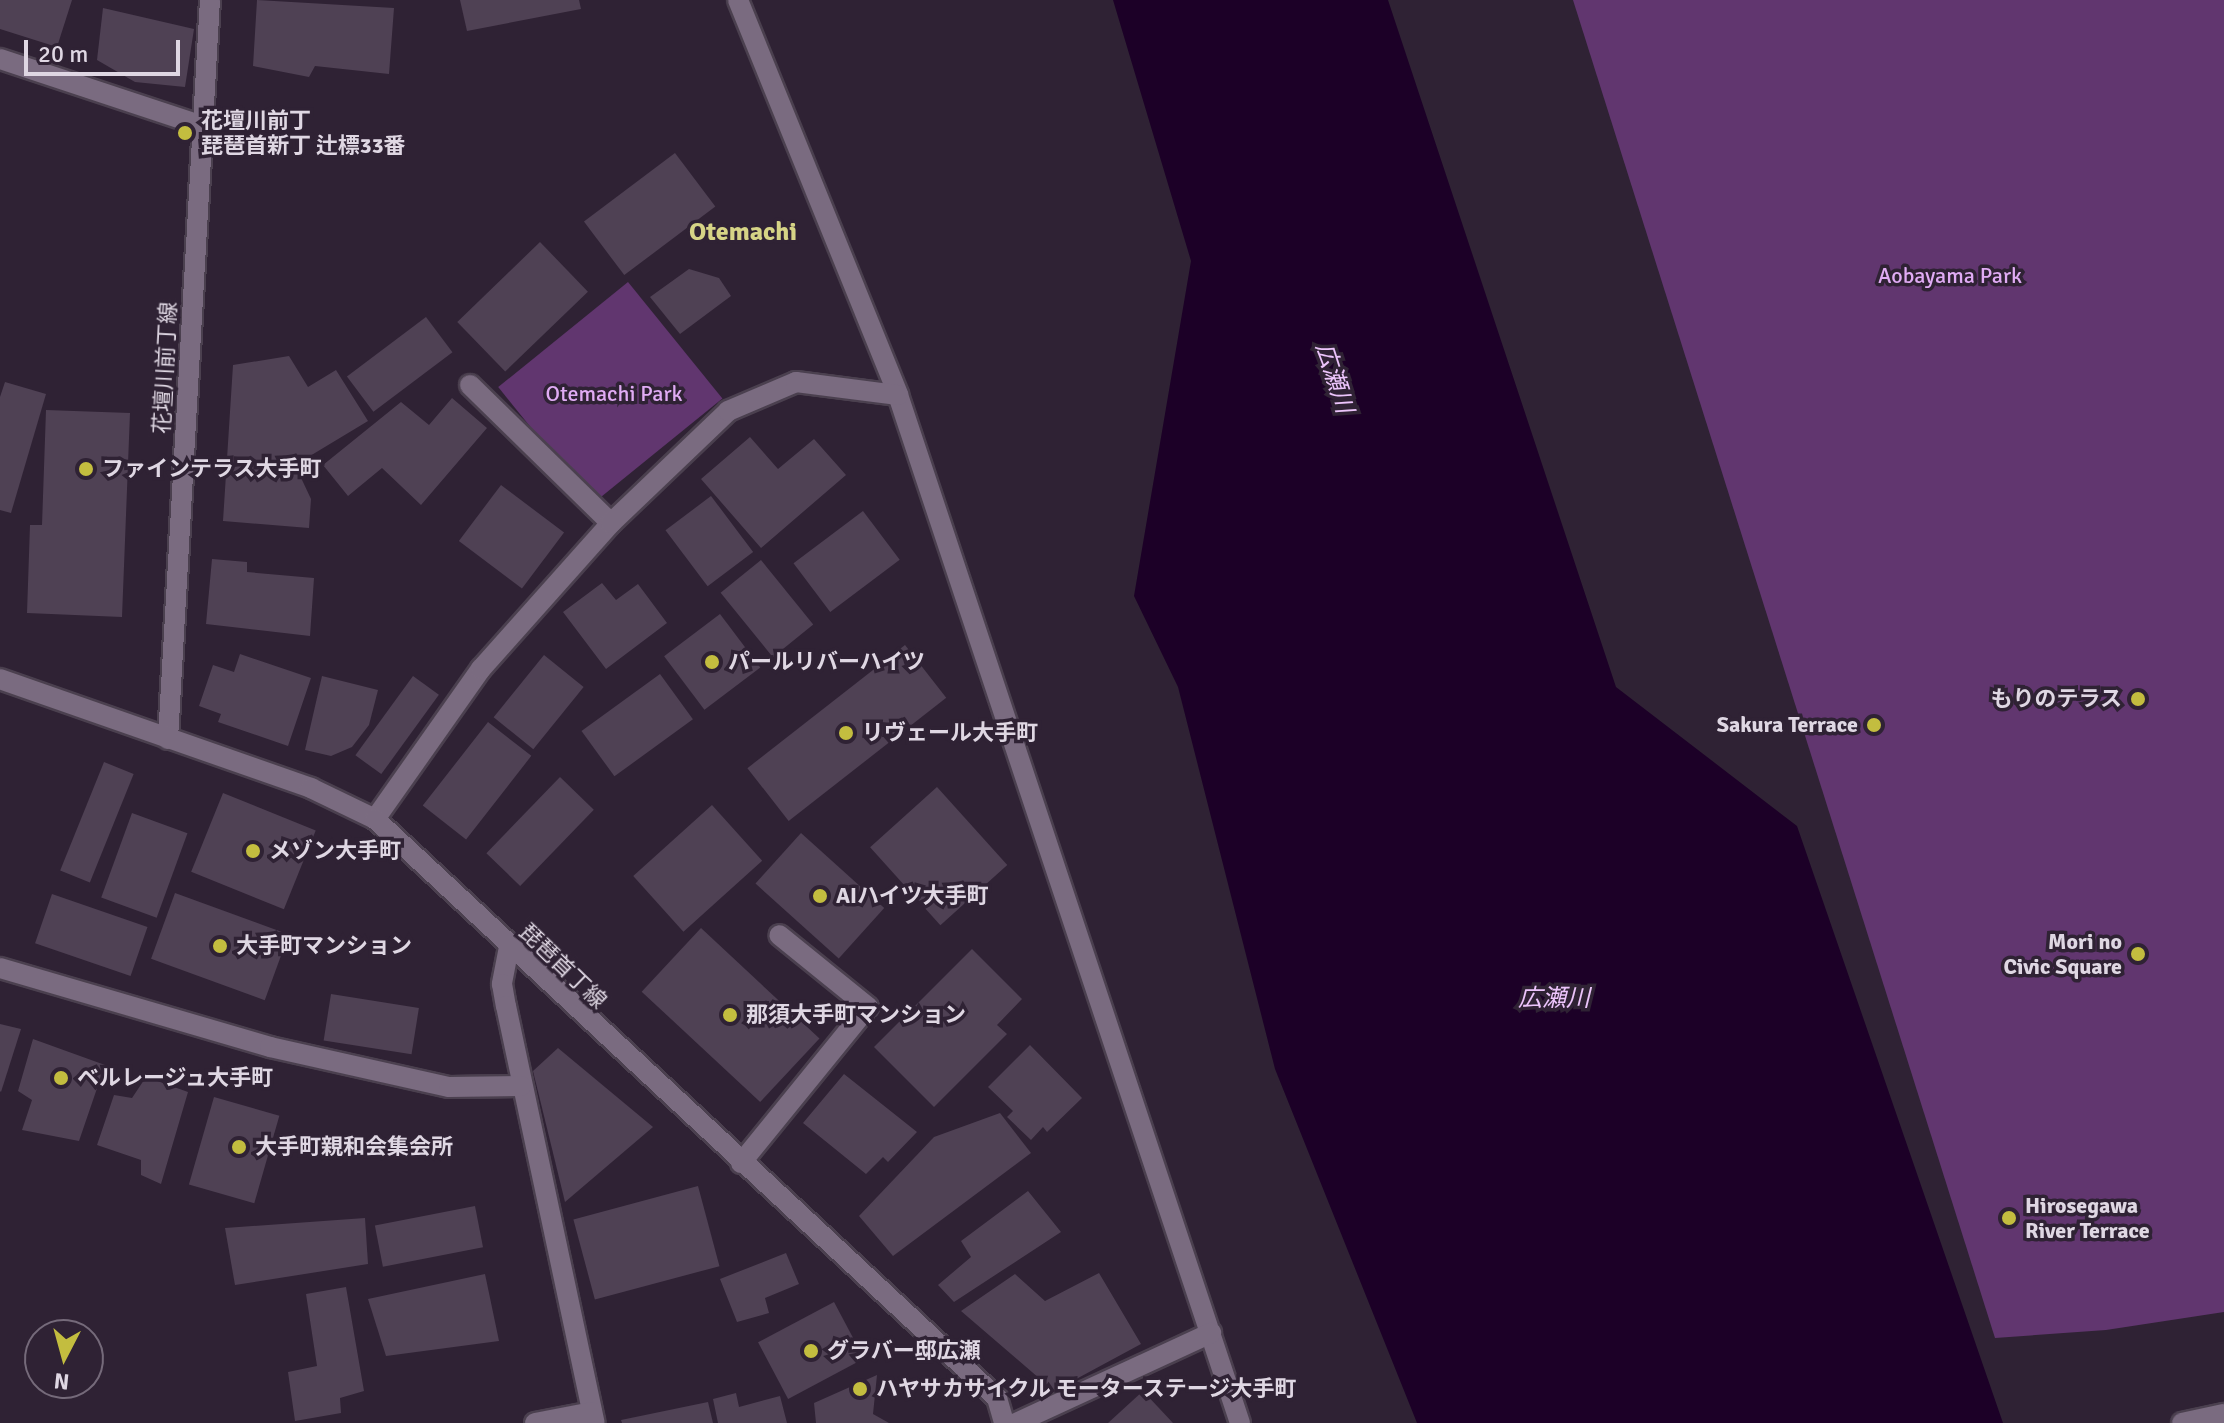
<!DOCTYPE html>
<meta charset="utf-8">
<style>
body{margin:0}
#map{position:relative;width:2224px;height:1423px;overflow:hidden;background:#2f2234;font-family:Signika,"Noto Sans JP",sans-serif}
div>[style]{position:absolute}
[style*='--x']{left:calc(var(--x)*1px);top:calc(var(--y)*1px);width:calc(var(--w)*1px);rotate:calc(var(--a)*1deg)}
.green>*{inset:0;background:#61366f;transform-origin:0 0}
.water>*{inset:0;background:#1c0027}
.building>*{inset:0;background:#4f4154;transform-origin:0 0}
.roads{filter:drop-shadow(2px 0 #4b404f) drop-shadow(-2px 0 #4b404f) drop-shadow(0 2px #4b404f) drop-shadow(0 -2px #4b404f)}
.service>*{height:20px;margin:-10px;padding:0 10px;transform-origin:10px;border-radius:10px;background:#7a6b80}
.minor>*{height:20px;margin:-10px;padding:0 10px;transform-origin:10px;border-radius:10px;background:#7a6b80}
.tertiary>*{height:20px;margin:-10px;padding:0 10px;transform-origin:10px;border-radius:10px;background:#7a6b80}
.dots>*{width:22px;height:22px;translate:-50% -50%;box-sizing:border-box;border:4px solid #2f2234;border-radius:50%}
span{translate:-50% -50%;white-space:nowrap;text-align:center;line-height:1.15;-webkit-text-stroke:7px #2f2234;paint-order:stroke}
.poi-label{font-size:22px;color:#dfd7e3;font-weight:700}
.left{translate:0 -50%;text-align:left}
.right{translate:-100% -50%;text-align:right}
.park-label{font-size:22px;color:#e0abf4}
.street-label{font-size:22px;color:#dfd7e3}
.water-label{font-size:24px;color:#ecc4fb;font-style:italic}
.quarter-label{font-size:26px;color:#d6d486;font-weight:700}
.north{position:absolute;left:24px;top:1319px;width:80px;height:80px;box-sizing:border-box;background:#2f2234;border:2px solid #756a7a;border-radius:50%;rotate:186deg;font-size:22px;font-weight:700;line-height:32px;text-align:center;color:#dfd7e3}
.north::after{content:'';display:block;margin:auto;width:28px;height:36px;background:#c3bd3f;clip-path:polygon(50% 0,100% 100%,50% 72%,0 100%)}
.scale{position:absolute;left:24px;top:40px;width:156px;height:36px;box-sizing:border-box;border:4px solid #dfd7e3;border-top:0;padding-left:10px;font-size:24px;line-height:28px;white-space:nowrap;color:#dfd7e3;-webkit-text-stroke:6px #2f2234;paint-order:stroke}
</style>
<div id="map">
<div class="green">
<div style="clip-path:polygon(1573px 0,2224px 0,2224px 1312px,2106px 1330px,1995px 1338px)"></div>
<div style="left:628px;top:282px;width:150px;height:167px;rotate:51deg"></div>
</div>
<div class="water">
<div style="clip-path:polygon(1113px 0,1388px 0,1616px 687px,1797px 826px,2003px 1423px,1417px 1423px,1275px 1069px,1178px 687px,1134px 596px,1191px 261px)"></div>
</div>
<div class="building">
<div style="clip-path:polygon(0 0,72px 0,57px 47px,0 29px)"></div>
<div style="clip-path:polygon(257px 0,394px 8px,389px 74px,315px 66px,309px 77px,253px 66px)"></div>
<div style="clip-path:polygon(460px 0,579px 0,581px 9px,467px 31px)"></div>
<div style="clip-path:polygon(103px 8px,194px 29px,185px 87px,135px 82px,97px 60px)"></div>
<div style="left:675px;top:153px;width:67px;height:114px;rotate:53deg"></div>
<div style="left:540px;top:242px;width:69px;height:115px;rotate:46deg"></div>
<div style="clip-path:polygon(689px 269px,719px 278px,731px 296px,680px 334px,650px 297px)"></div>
<div style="left:426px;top:317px;width:44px;height:99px;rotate:53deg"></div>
<div style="clip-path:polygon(289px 356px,308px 387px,336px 370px,368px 421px,295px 465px,311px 499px,309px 528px,223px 521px,233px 365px)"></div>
<div style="clip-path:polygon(5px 382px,46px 394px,11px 513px,0 510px,0 397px)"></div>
<div style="clip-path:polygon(452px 398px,487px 428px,421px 505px,382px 468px,348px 496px,323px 465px,401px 402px,429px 425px)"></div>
<div style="clip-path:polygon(46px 410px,130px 413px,122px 617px,27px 613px,30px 525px,42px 525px)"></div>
<div style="clip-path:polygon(750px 437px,778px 469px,814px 439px,846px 475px,761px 548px,701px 479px)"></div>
<div style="left:501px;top:485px;width:79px;height:70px;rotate:37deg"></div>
<div style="left:711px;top:496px;width:70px;height:57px;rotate:53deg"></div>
<div style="left:863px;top:511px;width:61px;height:87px;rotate:53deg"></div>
<div style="clip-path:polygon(212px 559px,247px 562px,247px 572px,314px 578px,310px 636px,206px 624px)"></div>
<div style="left:761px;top:560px;width:83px;height:52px;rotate:51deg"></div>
<div style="clip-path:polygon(602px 583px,616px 600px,638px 584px,667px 623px,606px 669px,563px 612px)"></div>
<div style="left:720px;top:614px;width:67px;height:70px;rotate:53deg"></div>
<div style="left:905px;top:645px;width:67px;height:200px;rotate:52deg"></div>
<div style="clip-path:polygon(240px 654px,311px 678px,288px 746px,218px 722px,221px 714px,199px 706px,213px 665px,234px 672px)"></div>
<div style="left:544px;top:655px;width:51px;height:80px;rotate:39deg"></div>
<div style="left:660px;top:674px;width:56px;height:97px;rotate:54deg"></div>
<div style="clip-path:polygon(322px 676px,378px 690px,369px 725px,352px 747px,331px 756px,305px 750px)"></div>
<div style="left:413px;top:676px;width:32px;height:98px;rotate:36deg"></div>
<div style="left:488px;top:722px;width:55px;height:106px;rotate:38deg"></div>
<div style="left:104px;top:762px;width:32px;height:117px;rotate:22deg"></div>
<div style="left:560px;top:777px;width:47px;height:106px;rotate:44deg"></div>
<div style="left:937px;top:787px;width:105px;height:90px;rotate:48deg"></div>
<div style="left:223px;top:793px;width:100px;height:85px;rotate:22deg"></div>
<div style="left:712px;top:805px;width:75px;height:106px;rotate:48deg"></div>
<div style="left:132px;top:813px;width:59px;height:90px;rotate:20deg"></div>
<div style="left:801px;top:833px;width:112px;height:68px;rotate:42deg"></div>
<div style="left:175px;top:893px;width:121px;height:70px;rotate:20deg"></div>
<div style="left:52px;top:894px;width:101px;height:52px;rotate:19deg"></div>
<div style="left:701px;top:928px;width:162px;height:87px;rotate:43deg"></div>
<div style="clip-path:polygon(972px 949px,1022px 999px,997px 1025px,1007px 1034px,934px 1107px,874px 1047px)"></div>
<div style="left:331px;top:994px;width:89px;height:47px;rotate:9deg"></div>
<div style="clip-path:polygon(0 1024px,21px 1029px,1px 1092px,0 1091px)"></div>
<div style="clip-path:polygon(33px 1039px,105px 1065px,79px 1141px,22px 1130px,32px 1100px,18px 1091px)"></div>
<div style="clip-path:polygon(1030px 1045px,1082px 1098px,1047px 1132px,1043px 1127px,1031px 1140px,1007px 1117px,1013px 1111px,988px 1087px)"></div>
<div style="clip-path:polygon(558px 1048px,653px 1127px,565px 1202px,533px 1071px)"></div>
<div style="clip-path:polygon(844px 1074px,917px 1132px,888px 1162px,883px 1157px,866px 1174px,803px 1123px)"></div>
<div style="clip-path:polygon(146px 1077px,188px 1092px,161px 1184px,141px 1175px,141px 1160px,97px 1145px,114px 1095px,132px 1098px)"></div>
<div style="left:214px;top:1097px;width:68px;height:91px;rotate:16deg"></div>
<div style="clip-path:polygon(1000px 1113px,1031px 1153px,893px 1256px,859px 1216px,934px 1137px)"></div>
<div style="left:698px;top:1186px;width:83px;height:129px;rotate:75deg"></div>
<div style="clip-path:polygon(1028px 1191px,1061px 1232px,954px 1302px,938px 1285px,971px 1257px,961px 1241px)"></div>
<div style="left:475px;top:1206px;width:42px;height:102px;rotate:79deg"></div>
<div style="clip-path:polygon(365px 1218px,368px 1264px,235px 1285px,225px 1228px)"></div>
<div style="clip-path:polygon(786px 1253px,799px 1284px,765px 1298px,769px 1313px,737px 1322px,720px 1279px)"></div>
<div style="clip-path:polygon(1099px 1273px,1141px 1344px,1054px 1391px,961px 1311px,1015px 1274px,1045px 1301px)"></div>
<div style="clip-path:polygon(485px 1274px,499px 1341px,386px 1356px,368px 1299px)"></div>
<div style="clip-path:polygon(346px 1287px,364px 1391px,340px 1398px,341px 1413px,295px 1421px,288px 1372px,317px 1366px,306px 1294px)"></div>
<div style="left:834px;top:1302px;width:64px;height:86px;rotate:62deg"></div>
<div style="clip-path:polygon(877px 1375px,873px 1414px,889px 1423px,816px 1423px,814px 1403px)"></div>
<div style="clip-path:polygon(1143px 1391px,1173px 1423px,1108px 1423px)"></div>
<div style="clip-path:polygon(736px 1393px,739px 1407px,780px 1396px,787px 1423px,718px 1423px,713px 1399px)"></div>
<div style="clip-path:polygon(708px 1402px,713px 1423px,622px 1423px,621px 1420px)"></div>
</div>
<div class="roads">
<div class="service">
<div style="--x:738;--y:0;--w:426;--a:67.9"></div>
<div style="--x:898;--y:395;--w:1083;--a:71.6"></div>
<div style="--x:741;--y:1163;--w:201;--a:-50.9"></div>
<div style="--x:868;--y:1007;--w:114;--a:-141"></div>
<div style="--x:1016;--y:1423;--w:215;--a:-24.8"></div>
</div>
<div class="minor">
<div style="--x:0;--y:59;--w:213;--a:18.3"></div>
<div style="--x:470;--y:385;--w:197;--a:44.4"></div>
<div style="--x:168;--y:739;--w:740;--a:-86.75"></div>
<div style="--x:375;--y:819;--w:184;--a:-54.8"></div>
<div style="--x:481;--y:669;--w:195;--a:-48.3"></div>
<div style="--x:611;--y:523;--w:162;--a:-43.7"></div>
<div style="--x:728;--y:411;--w:74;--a:-23.1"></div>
<div style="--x:796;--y:382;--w:103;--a:7.3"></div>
<div style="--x:509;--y:947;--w:38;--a:101"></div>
<div style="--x:502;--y:984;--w:22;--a:80"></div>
<div style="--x:506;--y:1006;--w:426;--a:78"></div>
<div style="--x:0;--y:968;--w:281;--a:16.3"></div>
<div style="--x:270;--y:1047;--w:183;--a:12.6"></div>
<div style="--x:449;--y:1087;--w:72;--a:-0.8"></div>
<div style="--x:535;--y:1423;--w:58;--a:-10.9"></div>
</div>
<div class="tertiary">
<div style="--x:0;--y:679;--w:330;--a:19.3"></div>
<div style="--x:311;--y:788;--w:71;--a:25.8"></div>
<div style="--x:375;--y:819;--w:850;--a:42.95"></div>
<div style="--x:997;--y:1398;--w:26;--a:74"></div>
<div style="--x:2182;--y:1423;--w:43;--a:-12.1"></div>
</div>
</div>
<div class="dots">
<div style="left:185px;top:133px;background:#c3bd3f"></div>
<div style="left:86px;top:469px;background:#c3bd3f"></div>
<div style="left:712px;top:662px;background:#c3bd3f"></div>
<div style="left:2138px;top:699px;background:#c3bd3f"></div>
<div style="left:1874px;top:725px;background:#c3bd3f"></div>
<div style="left:846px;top:733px;background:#c3bd3f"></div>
<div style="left:253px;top:851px;background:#c3bd3f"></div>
<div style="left:820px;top:896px;background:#c3bd3f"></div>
<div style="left:220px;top:946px;background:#c3bd3f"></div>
<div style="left:2138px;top:954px;background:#c3bd3f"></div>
<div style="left:730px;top:1015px;background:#c3bd3f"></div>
<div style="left:61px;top:1078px;background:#c3bd3f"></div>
<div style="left:239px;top:1147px;background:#c3bd3f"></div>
<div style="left:2009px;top:1218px;background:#c3bd3f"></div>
<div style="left:811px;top:1351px;background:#c3bd3f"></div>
<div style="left:860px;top:1389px;background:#c3bd3f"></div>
</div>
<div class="poi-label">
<span class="left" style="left:201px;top:133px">花壇川前丁<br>琵琶首新丁 辻標33番</span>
<span class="left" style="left:102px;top:469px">ファインテラス大手町</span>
<span class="left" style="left:728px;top:662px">パールリバーハイツ</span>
<span class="right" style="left:2122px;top:699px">もりのテラス</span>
<span class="right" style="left:1858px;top:725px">Sakura Terrace</span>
<span class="left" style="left:862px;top:733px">リヴェール大手町</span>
<span class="left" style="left:269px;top:851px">メゾン大手町</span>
<span class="left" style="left:836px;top:896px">AIハイツ大手町</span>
<span class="right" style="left:2122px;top:954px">Mori no<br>Civic Square</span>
<span class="left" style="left:236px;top:946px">大手町マンション</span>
<span class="left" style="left:746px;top:1015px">那須大手町マンション</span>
<span class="left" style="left:77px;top:1078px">ベルレージュ大手町</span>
<span class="left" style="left:255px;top:1147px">大手町親和会集会所</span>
<span class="left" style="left:2025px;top:1218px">Hirosegawa<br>River Terrace</span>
<span class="left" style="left:827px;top:1351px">グラバー邸広瀬</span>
<span class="left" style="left:876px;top:1389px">ハヤサカサイクル モーターステージ大手町</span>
</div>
<div class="park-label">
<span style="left:1950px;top:276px">Aobayama Park</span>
<span style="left:614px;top:394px">Otemachi Park</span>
</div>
<div class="street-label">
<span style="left:165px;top:368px;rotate:-87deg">花壇川前丁線</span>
<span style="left:563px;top:966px;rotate:44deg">琵琶首丁線</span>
</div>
<div class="water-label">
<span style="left:1334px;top:378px;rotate:72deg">広瀬川</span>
<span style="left:1554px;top:999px">広瀬川</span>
</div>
<div class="quarter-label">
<span style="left:743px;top:233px">Otemachi</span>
</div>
<div class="north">N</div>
<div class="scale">20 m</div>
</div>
